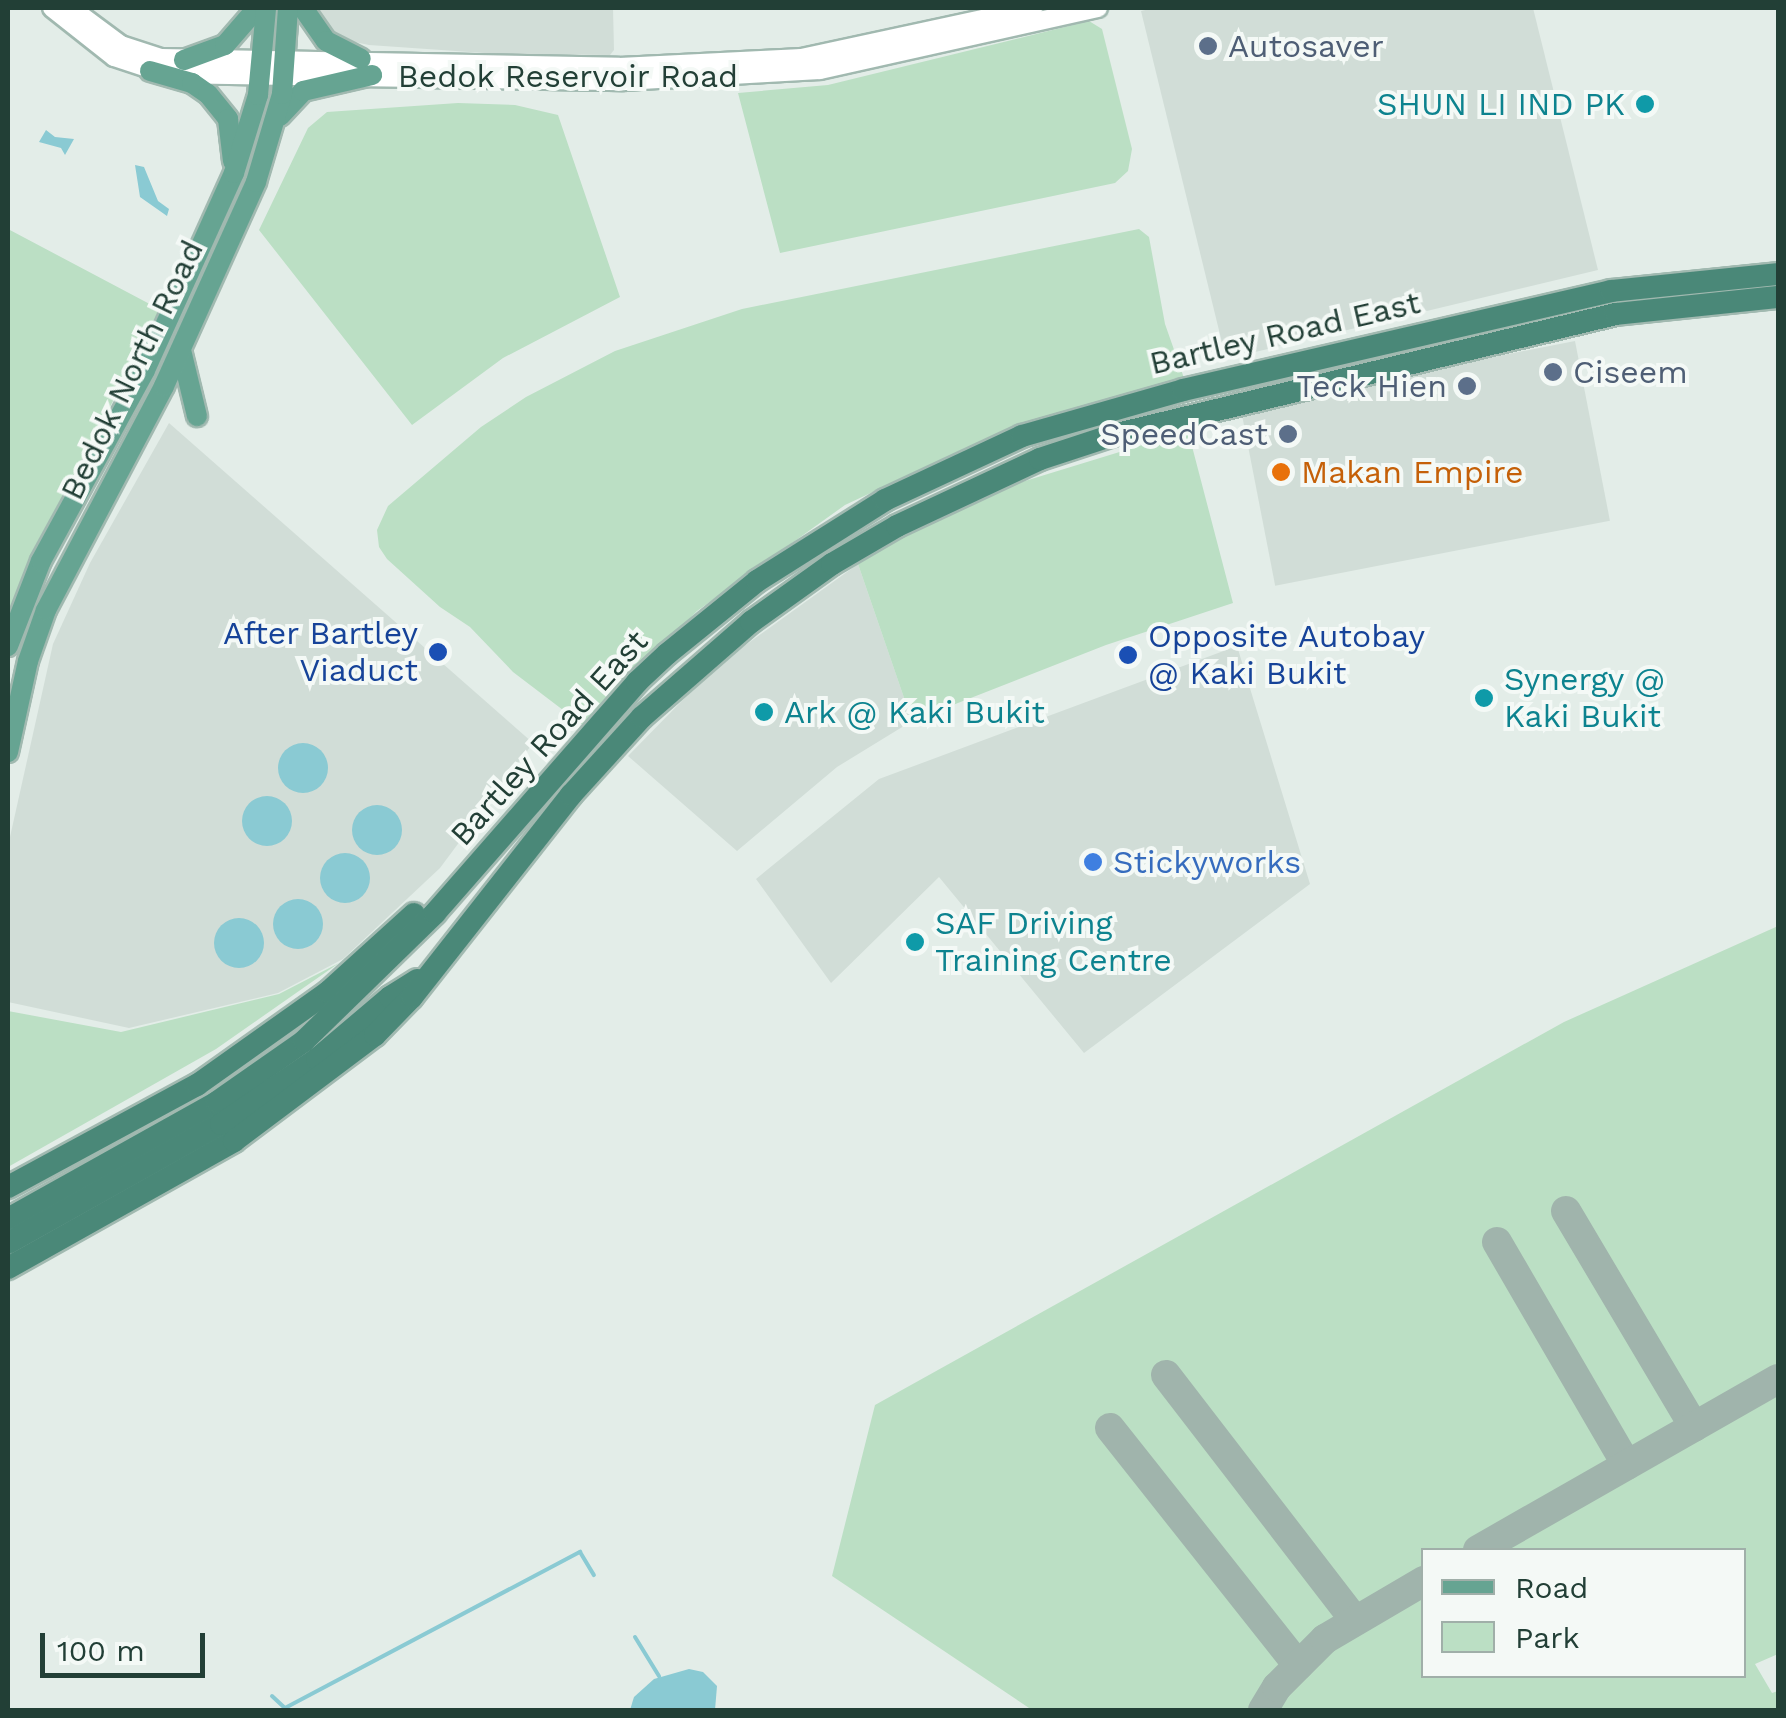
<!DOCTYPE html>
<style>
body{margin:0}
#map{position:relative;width:1786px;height:1718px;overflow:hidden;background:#e3ede8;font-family:"Work Sans",sans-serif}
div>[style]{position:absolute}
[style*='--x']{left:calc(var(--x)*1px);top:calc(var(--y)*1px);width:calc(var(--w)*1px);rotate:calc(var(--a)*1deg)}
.built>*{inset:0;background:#d1ddd7;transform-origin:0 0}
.green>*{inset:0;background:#bbdfc4}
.water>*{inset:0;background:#8acad3}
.round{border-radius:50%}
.stream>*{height:4px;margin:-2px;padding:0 2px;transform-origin:2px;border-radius:2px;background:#8acad3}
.taxiway>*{height:30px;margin:-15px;padding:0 15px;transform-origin:15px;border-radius:15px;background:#a0b4ac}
.roads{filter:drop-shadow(2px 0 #a1b9b0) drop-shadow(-2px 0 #a1b9b0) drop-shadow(0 2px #a1b9b0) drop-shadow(0 -2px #a1b9b0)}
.secondary>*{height:18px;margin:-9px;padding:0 9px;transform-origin:9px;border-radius:9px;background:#fff}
.primary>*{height:20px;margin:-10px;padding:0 10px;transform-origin:10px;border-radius:10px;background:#66a492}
.trunk>*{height:22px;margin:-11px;padding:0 11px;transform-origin:11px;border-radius:11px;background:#4a8878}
.dots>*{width:28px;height:28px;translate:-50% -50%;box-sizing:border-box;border:5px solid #f4f9f6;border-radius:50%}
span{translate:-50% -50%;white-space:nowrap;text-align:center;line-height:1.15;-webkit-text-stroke:8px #f4f9f6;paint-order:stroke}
.service-label{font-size:32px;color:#4e5e75}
.left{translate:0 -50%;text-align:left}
.right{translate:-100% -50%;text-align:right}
.street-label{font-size:32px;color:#223f36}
.culture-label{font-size:32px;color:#0d838f}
.food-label{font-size:32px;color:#c56008}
.transit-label{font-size:32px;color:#164399}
.shop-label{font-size:32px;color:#366cbe}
.frame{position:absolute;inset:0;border:10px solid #223f36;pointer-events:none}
.legend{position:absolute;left:1421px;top:1548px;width:325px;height:130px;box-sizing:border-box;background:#f4f9f6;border:2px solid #a0afa9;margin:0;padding:12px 18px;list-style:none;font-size:30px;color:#223f36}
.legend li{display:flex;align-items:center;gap:20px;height:50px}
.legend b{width:50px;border:2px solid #a0afa9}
.scale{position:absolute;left:40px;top:1633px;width:165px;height:45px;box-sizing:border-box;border:5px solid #223f36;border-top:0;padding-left:12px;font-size:30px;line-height:35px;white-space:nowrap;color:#223f36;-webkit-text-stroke:8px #f4f9f6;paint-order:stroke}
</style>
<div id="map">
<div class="built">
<div style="clip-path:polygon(313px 8px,613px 8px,614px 50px,610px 55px,499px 54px,369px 45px,345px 40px,325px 25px)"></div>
<div style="clip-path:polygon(1154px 8px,1533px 8px,1598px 270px,1226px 359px,1141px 11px)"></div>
<div style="left:1575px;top:341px;width:183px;height:341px;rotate:79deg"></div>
<div style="clip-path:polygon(169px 423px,533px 743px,440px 868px,343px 959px,278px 993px,129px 1028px,8px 1002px,8px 846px,53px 644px,90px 563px)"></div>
<div style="clip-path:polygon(858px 564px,912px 721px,837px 767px,737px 851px,628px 756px,715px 667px)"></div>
<div style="clip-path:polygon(1237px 646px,1310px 884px,1084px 1053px,939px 877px,831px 983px,756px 879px,879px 779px)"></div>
</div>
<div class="green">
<div style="clip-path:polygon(1089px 21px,1102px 29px,1132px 149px,1128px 171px,1115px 183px,780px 253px,738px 93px,828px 85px)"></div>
<div style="clip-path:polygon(458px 103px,515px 105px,558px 115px,620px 297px,503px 358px,412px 425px,259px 230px,308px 128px,327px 112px)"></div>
<div style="clip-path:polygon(8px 229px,161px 310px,45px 530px,8px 615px)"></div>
<div style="clip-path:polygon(1139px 229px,1149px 237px,1165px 324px,1185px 381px,988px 438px,845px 505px,697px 611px,584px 726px,513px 672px,470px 627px,440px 607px,387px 559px,379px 547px,377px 530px,388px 506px,481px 427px,526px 397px,615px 351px,742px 309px)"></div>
<div style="clip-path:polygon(1188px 431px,1233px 603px,1106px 645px,912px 721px,858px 564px,973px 497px)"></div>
<div style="clip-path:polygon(evenodd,1778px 926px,1778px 1654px,1755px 1664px,1772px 1693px,1778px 1691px,1778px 1710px,1032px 1710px,832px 1576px,875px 1405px,1564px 1022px,1778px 926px,1424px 1550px,1744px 1550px,1744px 1676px,1424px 1676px,1424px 1550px)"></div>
<div style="clip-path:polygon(339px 963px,216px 1049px,8px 1167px,8px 1011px,121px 1032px,279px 994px)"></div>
</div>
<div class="water">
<div style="clip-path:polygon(46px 130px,55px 137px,74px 139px,65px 155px,61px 148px,39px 142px)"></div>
<div style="clip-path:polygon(135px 165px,144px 167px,158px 201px,169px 209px,167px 216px,140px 197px)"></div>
<div class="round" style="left:278px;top:743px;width:50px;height:50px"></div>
<div class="round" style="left:242px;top:796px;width:50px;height:50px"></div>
<div class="round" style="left:352px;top:805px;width:50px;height:50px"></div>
<div class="round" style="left:320px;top:853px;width:50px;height:50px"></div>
<div class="round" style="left:273px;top:899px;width:50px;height:50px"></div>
<div class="round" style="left:214px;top:918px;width:50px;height:50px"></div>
<div style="clip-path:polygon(689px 1669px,703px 1672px,717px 1686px,715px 1710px,630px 1710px,634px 1697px,654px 1679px)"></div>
</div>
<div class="stream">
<div style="--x:635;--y:1637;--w:46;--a:58.4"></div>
<div style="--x:272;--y:1696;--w:18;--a:43"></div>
<div style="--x:285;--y:1708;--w:334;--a:-27.9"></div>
<div style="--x:580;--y:1552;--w:27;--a:59"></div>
</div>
<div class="taxiway">
<div style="--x:1566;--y:1211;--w:251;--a:59.3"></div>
<div style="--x:1497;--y:1242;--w:258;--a:59.8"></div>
<div style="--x:1166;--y:1375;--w:309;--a:52.4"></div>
<div style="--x:1110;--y:1428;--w:303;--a:51.6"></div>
<div style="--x:1478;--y:1550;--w:345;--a:-29.7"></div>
<div style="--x:1263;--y:1710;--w:27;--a:-59"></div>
<div style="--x:1277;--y:1687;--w:68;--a:-45"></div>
<div style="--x:1325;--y:1639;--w:115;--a:-30.4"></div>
</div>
<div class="roads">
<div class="secondary">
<div style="--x:52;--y:8;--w:79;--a:38.3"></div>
<div style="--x:114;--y:57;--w:55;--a:18.1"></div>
<div style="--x:166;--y:74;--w:458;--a:0.9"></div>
<div style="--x:624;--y:81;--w:196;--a:-3.2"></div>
<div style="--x:820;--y:70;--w:285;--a:-12.6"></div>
<div style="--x:71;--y:8;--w:62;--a:36.5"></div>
<div style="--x:121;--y:45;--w:42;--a:18"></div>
<div style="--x:161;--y:58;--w:458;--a:1.1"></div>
<div style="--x:619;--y:67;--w:183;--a:-2.8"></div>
<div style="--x:802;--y:58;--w:237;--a:-12.2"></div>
</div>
<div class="primary">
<div style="--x:303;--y:8;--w:40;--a:55.1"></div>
<div style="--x:326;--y:41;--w:39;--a:27"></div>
<div style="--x:184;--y:60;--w:44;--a:-20.1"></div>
<div style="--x:225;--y:45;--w:49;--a:-49.1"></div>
<div style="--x:150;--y:71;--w:44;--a:15.9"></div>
<div style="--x:192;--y:83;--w:19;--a:35"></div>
<div style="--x:208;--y:94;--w:32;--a:51"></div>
<div style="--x:228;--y:119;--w:42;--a:83.2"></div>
<div style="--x:280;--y:116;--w:34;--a:-47"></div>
<div style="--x:303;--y:91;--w:71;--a:-13.1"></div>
<div style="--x:181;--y:350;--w:68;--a:76.4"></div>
<div style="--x:8;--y:646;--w:91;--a:-68.8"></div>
<div style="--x:41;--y:561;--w:217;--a:-61.4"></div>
<div style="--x:145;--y:370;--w:216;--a:-65.7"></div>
<div style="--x:234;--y:173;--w:82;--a:-72.9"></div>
<div style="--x:258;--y:95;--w:87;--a:-84.7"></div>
<div style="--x:8;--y:752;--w:93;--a:-77.6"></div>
<div style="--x:28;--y:661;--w:54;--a:-70.6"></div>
<div style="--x:46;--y:610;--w:253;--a:-62.2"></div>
<div style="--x:164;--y:386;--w:224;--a:-65.7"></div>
<div style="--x:256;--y:182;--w:92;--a:-73.5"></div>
<div style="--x:282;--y:94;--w:86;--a:-86"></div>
</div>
<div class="trunk">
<div style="--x:8;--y:1187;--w:215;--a:-28.4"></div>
<div style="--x:197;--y:1085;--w:161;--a:-35.4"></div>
<div style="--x:328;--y:992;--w:116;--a:-42.2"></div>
<div style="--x:8;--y:1219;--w:240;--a:-29.2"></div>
<div style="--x:217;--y:1102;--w:106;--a:-35"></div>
<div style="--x:304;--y:1041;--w:183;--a:-44.3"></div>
<div style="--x:435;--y:913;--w:307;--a:-48.8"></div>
<div style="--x:637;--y:682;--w:41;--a:-43"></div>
<div style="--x:667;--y:654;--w:116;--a:-39"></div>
<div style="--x:757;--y:581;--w:151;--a:-32.3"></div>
<div style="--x:885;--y:500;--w:151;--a:-25"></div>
<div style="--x:1022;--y:436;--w:167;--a:-15.9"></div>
<div style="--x:1183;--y:390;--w:439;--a:-13"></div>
<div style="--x:1611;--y:291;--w:168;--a:-5.8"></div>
<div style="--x:8;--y:1243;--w:244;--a:-29.2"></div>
<div style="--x:221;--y:1124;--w:116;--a:-34.1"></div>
<div style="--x:317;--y:1059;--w:96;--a:-40.3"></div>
<div style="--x:390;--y:997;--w:32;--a:-32"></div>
<div style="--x:8;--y:1268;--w:259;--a:-29.3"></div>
<div style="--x:234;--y:1141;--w:176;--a:-36.9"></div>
<div style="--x:375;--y:1035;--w:53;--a:-45.8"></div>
<div style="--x:412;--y:997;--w:257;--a:-51.8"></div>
<div style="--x:571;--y:795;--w:105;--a:-47.7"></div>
<div style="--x:642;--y:717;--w:145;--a:-41.1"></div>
<div style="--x:751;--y:622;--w:100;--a:-35.6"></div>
<div style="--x:832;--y:564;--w:75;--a:-30.3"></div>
<div style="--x:897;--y:526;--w:158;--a:-25.1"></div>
<div style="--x:1040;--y:459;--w:77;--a:-18.2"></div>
<div style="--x:1113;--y:435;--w:517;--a:-13.53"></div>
<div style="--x:1616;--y:314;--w:163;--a:-6"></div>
</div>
</div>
<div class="dots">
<div style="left:1208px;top:46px;background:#5c6f8a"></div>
<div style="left:1645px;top:104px;background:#0f9aa8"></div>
<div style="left:1553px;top:372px;background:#5c6f8a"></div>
<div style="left:1467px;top:386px;background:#5c6f8a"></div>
<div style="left:1288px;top:434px;background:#5c6f8a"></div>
<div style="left:1281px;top:472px;background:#e8710a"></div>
<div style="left:438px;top:652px;background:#1a4fb4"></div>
<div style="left:1128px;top:655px;background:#1a4fb4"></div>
<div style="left:1484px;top:698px;background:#0f9aa8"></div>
<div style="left:764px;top:712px;background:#0f9aa8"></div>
<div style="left:1093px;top:862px;background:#3f7fe0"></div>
<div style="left:915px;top:942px;background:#0f9aa8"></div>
</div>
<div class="service-label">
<span class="left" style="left:1228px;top:46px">Autosaver</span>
<span class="left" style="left:1573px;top:372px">Ciseem</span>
<span class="right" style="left:1447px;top:386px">Teck Hien</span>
<span class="right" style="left:1268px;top:434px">SpeedCast</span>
</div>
<div class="street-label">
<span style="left:568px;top:76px">Bedok Reservoir Road</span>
<span style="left:1285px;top:333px;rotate:-13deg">Bartley Road East</span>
<span style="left:132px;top:370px;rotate:-64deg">Bedok North Road</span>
<span style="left:549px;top:738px;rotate:-48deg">Bartley Road East</span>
</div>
<div class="culture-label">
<span class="right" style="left:1625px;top:104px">SHUN LI IND PK</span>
<span class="left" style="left:1504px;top:698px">Synergy @<br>Kaki Bukit</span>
<span class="left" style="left:784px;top:712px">Ark @ Kaki Bukit</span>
<span class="left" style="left:935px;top:942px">SAF Driving<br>Training Centre</span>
</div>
<div class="food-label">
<span class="left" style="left:1301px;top:472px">Makan Empire</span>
</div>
<div class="transit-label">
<span class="right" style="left:418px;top:652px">After Bartley<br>Viaduct</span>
<span class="left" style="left:1148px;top:655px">Opposite Autobay<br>@ Kaki Bukit</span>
</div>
<div class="shop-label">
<span class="left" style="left:1113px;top:862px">Stickyworks</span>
</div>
<div class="frame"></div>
<ul class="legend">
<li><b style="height:12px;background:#66a492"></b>Road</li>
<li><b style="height:28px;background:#bbdfc4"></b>Park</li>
</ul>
<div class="scale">100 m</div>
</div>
